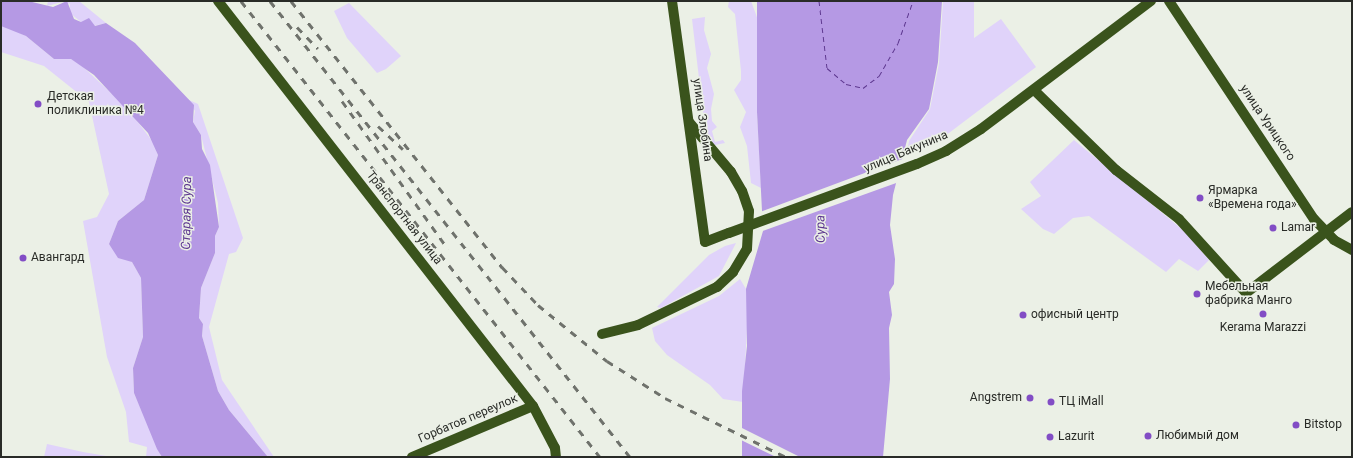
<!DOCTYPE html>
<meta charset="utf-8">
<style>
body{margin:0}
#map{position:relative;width:1353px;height:458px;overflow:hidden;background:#ebf0e6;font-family:Roboto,sans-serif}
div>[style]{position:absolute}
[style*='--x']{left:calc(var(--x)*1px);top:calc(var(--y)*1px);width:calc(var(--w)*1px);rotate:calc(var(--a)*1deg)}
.green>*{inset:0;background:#e0d3fa}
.water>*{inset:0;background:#b599e4}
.pier>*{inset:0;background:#ebf0e6}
.ferry>*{height:1px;margin-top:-0.5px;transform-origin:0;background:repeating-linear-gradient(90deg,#5e3890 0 5px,transparent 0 9px)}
.major>*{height:10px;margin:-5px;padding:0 5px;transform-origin:5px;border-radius:5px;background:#3a531c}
.rail>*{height:3px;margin-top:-1.5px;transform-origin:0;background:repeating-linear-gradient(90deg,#6f726c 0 7px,transparent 0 14px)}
.major-bridge>*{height:10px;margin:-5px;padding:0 5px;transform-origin:5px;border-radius:5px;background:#3a531c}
.dots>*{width:11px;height:11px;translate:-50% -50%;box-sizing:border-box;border:2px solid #ebf0e6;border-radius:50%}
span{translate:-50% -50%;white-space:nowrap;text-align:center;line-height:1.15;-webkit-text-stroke:3px #ebf0e6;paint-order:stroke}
.poi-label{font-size:12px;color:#292b27}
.left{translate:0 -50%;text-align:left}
.right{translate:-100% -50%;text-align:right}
.street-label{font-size:12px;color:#292b27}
.water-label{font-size:13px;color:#5e3890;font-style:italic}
.frame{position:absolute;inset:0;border:2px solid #292b27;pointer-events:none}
</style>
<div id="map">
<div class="green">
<div style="clip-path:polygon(48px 1px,79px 1px,106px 23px,94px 26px,81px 22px,70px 13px,70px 4px,62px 2px,47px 6px)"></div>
<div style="clip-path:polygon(729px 1px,751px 1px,758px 20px,757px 112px,761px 188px,751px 183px,747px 146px,740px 127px,746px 112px,734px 90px,741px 80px,741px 71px,735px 14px,728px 7px)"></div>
<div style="clip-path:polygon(943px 1px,974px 1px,974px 38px,1001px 19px,1036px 67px,945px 136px,907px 152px,909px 141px,930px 109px,939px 63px)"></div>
<div style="clip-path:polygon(349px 3px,401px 56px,386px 69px,377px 73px,347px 38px,334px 11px)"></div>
<div style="clip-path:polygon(705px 17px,704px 30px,711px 54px,707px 68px,714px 94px,711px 109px,712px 121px,717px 127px,712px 131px,715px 142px,723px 140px,725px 143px,715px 145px,708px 139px,704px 121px,692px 19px)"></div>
<div style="clip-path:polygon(4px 25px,26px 36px,54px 59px,71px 59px,80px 64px,127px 108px,153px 142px,158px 155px,144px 200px,118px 221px,109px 244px,114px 250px,132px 262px,141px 278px,143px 337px,133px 368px,134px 393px,162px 457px,146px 457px,147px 447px,129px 442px,126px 412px,107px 357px,83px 221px,97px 217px,109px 194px,89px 102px,44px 66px,1px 52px,1px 26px)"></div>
<div style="clip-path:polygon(187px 99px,198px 104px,243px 238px,236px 252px,229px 254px,209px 327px,222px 380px,274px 457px,268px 457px,229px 410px,218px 391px,202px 336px,203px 324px,199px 318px,201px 288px,215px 253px,215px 236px,219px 227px,218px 203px,201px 135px,193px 122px,195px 111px)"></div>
<div style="clip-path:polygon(1074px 140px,1184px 231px,1209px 260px,1198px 271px,1179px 259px,1166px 272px,1089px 216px,1073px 218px,1054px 234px,1043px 229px,1021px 209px,1041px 196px,1030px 182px)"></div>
<div style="clip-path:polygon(736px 243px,719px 276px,661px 308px,657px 307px,709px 255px,725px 246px)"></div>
<div style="clip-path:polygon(740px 279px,746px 289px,748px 310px,743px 402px,723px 399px,710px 385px,667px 355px,655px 341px,652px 328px,719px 296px)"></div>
<div style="clip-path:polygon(47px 444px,83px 452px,112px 457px,44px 457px)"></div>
</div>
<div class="water">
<div style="clip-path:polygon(1px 1px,28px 1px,53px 7px,67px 1px,74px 19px,81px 22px,89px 18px,95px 26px,106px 23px,135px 43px,194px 105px,193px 122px,201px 135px,202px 149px,210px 165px,219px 227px,215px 236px,215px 253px,201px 288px,199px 318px,203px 324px,202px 336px,218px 391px,229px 410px,268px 457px,162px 457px,157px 449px,134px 393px,133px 368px,143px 337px,141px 278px,132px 262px,118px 258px,109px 244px,118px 221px,144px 200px,158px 155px,148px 133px,94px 75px,71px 59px,54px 59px,26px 36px,1px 26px)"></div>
<div style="clip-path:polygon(757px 1px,942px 1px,938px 62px,929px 109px,907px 140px,893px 195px,890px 225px,895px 259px,894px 284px,889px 292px,892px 315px,889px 328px,890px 379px,883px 457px,742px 457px,742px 391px,747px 346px,746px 289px,763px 231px,757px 112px)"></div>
</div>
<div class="pier">
<div style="clip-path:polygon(905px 158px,899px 182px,760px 232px,760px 212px)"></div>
<div style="clip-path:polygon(742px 428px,800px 457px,776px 457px,741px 440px)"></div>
</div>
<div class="ferry">
<div style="--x:819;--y:1;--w:67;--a:83.2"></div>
<div style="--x:827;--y:68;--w:25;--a:40"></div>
<div style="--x:846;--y:84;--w:17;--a:13"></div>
<div style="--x:863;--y:88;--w:20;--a:-37"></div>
<div style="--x:879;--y:76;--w:38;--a:-60"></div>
<div style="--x:898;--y:43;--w:45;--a:-70.3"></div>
</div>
<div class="major">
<div style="--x:218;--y:1;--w:513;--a:52.13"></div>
<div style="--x:533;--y:406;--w:47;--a:62.4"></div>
<div style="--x:555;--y:448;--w:9;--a:84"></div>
<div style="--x:672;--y:1;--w:243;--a:82.2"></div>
<div style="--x:705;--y:242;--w:26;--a:-21"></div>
<div style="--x:1169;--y:1;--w:262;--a:56.4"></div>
<div style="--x:1314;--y:219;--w:29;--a:46"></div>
<div style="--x:1334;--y:240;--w:21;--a:29"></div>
<div style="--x:1034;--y:90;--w:115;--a:44.3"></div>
<div style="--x:1116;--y:170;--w:80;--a:37.9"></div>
<div style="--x:1179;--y:219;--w:100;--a:47.8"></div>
<div style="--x:1246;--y:293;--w:133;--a:-37.4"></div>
<div style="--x:917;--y:164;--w:32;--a:-24"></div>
<div style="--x:946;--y:151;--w:41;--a:-32.2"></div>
<div style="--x:981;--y:129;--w:213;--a:-37"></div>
<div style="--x:602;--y:334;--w:37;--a:-14"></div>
<div style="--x:638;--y:325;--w:88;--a:-25.7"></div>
<div style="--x:717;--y:287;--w:22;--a:-43"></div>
<div style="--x:733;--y:272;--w:27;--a:-59"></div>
<div style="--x:747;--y:249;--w:38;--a:-87"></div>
<div style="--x:749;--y:211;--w:21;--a:-109"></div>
<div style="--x:742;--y:191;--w:22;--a:-120"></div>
<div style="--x:731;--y:172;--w:65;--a:-130"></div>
<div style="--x:412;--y:457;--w:131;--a:-22.9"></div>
</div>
<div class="rail">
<div style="--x:241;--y:1;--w:580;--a:51.79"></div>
<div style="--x:270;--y:1;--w:581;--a:51.71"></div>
<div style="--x:291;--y:1;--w:340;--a:51.6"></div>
<div style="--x:502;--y:267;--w:52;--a:46.5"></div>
<div style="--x:538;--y:305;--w:89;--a:39.1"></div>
<div style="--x:607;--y:361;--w:69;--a:32.5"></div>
<div style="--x:665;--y:398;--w:135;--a:26"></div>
<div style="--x:297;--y:27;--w:30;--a:46"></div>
<div style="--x:342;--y:101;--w:182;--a:54.4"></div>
<div style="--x:378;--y:126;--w:34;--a:43"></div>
</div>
<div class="major-bridge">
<div style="--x:729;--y:233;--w:200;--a:-20.2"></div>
</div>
<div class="dots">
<div style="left:38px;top:104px;background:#824dc5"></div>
<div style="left:1200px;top:198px;background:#824dc5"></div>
<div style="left:1273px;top:228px;background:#824dc5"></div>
<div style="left:23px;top:258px;background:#824dc5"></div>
<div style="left:1197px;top:294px;background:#824dc5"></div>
<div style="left:1263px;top:314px;background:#824dc5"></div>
<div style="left:1023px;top:315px;background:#824dc5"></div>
<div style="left:1030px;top:398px;background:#824dc5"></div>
<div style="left:1051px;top:402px;background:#824dc5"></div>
<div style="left:1296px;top:425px;background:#824dc5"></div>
<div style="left:1148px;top:436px;background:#824dc5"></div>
<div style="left:1050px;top:437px;background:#824dc5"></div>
</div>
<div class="poi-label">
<span class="left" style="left:47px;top:104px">Детская<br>поликлиника №4</span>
<span class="left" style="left:1208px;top:198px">Ярмарка<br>«Времена года»</span>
<span class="left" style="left:1281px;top:228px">Lamar</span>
<span class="left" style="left:31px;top:258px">Авангард</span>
<span class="left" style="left:1205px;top:294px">Мебельная<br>фабрика Манго</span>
<span class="left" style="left:1031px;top:315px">офисный центр</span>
<span style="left:1263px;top:328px">Kerama Marazzi</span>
<span class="right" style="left:1022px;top:398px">Angstrem</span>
<span class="left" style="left:1059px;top:402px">ТЦ iMall</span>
<span class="left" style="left:1304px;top:425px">Bitstop</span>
<span class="left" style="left:1156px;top:436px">Любимый дом</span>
<span class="left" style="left:1058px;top:437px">Lazurit</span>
</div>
<div class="street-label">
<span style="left:702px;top:120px;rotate:82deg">улица Злобина</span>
<span style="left:1267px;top:123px;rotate:56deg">улица Урицкого</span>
<span style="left:906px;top:152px;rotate:-23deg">улица Бакунина</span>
<span style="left:404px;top:218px;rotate:52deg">Транспортная улица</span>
<span style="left:468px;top:419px;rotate:-23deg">Горбатов переулок</span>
</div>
<div class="water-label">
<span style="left:187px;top:213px;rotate:-89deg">Старая Сура</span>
<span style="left:821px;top:229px;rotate:-91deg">Сура</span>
</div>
<div class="frame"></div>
</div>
